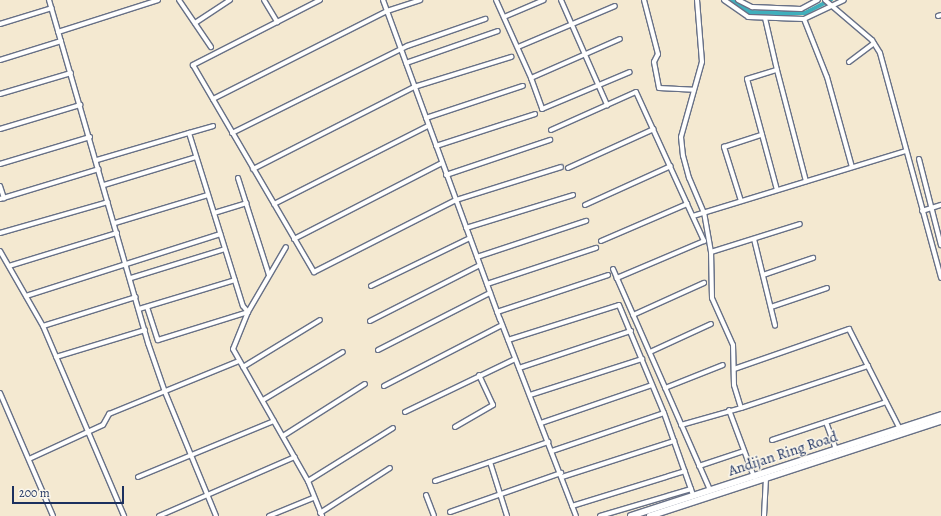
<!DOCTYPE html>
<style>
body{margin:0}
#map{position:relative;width:941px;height:516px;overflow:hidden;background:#f4e9d1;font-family:Alegreya,serif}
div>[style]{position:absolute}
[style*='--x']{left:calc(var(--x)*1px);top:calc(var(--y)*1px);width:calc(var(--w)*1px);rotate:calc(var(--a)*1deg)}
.canal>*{height:4px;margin:-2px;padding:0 2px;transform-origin:2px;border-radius:2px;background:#40afbc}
.roads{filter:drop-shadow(1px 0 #677086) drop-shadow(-1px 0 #677086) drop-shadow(0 1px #677086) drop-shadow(0 -1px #677086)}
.minor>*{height:4px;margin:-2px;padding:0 2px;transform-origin:2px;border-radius:2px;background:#fff}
.highway>*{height:5.5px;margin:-2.75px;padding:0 2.75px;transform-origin:2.75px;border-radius:2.75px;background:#fff}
span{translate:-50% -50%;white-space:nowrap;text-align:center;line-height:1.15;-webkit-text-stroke:3px #fbf7ec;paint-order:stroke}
.street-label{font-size:15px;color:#1b2f5e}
.scale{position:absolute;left:12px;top:486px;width:112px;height:18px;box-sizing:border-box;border:2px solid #1b2f5e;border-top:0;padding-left:5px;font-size:12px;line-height:14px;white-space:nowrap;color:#1b2f5e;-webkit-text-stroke:3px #fbf7ec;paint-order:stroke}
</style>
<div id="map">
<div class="canal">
<div style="--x:732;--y:0;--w:22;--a:34"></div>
<div style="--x:750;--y:12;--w:34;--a:2"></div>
<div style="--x:784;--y:13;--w:21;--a:0"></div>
<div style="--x:805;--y:13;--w:29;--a:-27"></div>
</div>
<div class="roads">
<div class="minor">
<div style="--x:49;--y:0;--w:357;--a:73.9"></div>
<div style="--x:148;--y:343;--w:52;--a:70.9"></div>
<div style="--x:165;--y:392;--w:134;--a:67.6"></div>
<div style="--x:179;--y:0;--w:57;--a:55.8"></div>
<div style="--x:264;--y:0;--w:26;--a:59"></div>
<div style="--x:320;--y:0;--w:143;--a:152.9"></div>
<div style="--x:193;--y:65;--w:240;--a:59.7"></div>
<div style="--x:314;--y:272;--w:159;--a:-26.9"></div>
<div style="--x:456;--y:200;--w:110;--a:-17.4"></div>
<div style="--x:383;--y:0;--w:340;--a:69.9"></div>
<div style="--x:500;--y:319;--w:211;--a:68.9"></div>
<div style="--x:496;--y:0;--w:85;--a:65.8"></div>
<div style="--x:531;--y:78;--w:33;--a:70"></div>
<div style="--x:542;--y:109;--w:95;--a:-22.8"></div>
<div style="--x:561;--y:0;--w:115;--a:66.3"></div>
<div style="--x:644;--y:0;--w:56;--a:75.5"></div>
<div style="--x:658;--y:54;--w:9;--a:117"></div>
<div style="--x:654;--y:62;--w:26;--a:79"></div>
<div style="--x:659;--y:88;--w:35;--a:3"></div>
<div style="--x:724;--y:0;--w:29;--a:35"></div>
<div style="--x:748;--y:17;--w:56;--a:2"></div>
<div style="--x:804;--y:19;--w:44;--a:-25.4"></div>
<div style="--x:738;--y:0;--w:16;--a:27"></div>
<div style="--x:752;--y:7;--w:49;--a:2.3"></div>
<div style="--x:801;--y:9;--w:19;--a:-28"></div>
<div style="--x:825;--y:0;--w:62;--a:40.4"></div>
<div style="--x:872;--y:40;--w:15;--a:58"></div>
<div style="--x:880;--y:53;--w:233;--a:74.8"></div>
<div style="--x:938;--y:16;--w:3;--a:-18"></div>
<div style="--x:504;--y:17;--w:43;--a:-23"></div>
<div style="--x:765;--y:18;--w:53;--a:77"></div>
<div style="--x:804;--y:19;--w:62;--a:68.4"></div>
<div style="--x:827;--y:77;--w:93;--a:74.5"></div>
<div style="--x:195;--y:23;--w:42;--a:-33.3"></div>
<div style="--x:0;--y:24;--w:54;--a:-17.1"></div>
<div style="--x:58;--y:32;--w:105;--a:-17.7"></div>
<div style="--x:518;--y:47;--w:105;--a:-22.9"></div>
<div style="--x:0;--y:60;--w:64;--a:-17.3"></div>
<div style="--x:849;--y:62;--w:31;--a:-37"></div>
<div style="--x:406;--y:63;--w:97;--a:-19.2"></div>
<div style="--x:531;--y:78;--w:97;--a:-23.7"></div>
<div style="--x:0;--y:94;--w:74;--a:-16.5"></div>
<div style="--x:213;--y:99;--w:195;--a:-26.8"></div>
<div style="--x:387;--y:11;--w:35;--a:-18"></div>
<div style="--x:426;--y:118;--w:102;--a:-18.3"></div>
<div style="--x:0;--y:129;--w:84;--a:-16.7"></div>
<div style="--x:551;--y:130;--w:93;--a:-24.1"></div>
<div style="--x:636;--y:92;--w:123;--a:65.5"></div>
<div style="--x:189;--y:133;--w:25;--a:-16"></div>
<div style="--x:232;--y:133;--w:195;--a:-26.4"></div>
<div style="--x:407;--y:46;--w:83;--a:-19.1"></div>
<div style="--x:436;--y:146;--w:104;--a:-17.9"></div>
<div style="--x:919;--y:159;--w:89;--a:75.7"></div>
<div style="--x:97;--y:160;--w:96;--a:-16.4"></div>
<div style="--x:189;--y:133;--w:181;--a:72.7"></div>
<div style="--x:243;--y:306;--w:8;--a:50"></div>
<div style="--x:248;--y:312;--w:40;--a:112"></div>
<div style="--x:233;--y:349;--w:152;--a:60.4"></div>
<div style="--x:308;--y:481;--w:38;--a:68"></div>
<div style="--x:0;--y:164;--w:94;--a:-16.7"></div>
<div style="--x:568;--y:168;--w:94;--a:-24.4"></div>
<div style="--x:253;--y:169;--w:181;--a:-27"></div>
<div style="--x:414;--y:87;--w:102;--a:-17.2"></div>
<div style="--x:446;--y:175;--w:110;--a:-18.6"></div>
<div style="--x:238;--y:178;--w:102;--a:72.3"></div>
<div style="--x:104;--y:185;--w:96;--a:-16.9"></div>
<div style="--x:0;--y:186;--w:13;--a:72"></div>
<div style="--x:777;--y:190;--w:115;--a:-105.1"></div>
<div style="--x:747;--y:79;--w:31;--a:-17"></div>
<div style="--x:777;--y:70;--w:115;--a:75.4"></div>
<div style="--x:0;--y:199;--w:103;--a:-16.9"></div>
<div style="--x:741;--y:201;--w:57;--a:-107.5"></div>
<div style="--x:724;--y:147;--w:40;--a:-18"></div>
<div style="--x:274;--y:204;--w:173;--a:-26.9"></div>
<div style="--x:585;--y:205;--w:94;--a:-24.4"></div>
<div style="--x:922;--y:211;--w:20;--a:-18"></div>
<div style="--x:214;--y:213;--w:34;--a:-17"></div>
<div style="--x:693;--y:216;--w:222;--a:-17"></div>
<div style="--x:115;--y:223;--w:97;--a:-16.8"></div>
<div style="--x:466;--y:228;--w:112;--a:-17.1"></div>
<div style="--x:0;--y:233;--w:112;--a:-16"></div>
<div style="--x:294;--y:239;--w:166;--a:-27.2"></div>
<div style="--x:754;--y:239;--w:89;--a:76.3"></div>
<div style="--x:601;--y:241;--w:94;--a:-23.3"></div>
<div style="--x:687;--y:204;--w:41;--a:65.3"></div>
<div style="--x:704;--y:241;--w:95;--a:157"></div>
<div style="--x:0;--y:251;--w:86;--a:60.2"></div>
<div style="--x:43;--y:326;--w:207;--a:66.9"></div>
<div style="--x:711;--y:252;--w:93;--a:-17.5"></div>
<div style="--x:477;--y:257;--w:115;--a:-18.3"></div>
<div style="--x:9;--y:266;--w:113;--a:-17"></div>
<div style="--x:613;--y:269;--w:241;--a:66.3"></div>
<div style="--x:763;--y:275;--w:53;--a:-18.8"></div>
<div style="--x:131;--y:278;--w:98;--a:-17.1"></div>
<div style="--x:487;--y:284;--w:115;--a:-18.3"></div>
<div style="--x:371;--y:286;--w:110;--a:-25.9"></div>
<div style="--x:26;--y:296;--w:204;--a:-17.7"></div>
<div style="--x:147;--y:307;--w:35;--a:72"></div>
<div style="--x:158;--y:340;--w:94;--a:-17.3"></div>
<div style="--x:248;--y:312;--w:75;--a:-59.7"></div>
<div style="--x:771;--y:307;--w:59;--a:-18.7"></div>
<div style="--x:139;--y:309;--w:100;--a:-16.8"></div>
<div style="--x:497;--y:312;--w:117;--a:-18.4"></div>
<div style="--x:633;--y:315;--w:78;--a:-24.3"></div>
<div style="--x:370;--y:321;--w:123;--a:-27"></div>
<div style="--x:43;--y:326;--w:97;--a:-17.3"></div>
<div style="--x:508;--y:340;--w:116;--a:-17.5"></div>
<div style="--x:619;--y:305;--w:117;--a:67.4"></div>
<div style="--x:378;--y:350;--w:126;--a:-27"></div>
<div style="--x:650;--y:352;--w:67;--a:-24.7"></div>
<div style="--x:56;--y:357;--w:93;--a:-16.9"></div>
<div style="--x:243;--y:367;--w:90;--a:-31.4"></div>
<div style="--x:519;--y:368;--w:118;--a:-18.3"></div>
<div style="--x:734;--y:369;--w:122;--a:-19.2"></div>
<div style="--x:849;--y:329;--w:112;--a:63"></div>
<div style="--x:384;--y:386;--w:133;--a:-27.3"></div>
<div style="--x:665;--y:388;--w:62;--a:-21.6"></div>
<div style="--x:0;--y:393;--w:134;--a:66.7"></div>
<div style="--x:530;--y:395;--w:118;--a:-17.8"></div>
<div style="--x:263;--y:400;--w:93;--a:-31"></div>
<div style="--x:741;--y:408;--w:134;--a:-18.3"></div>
<div style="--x:729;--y:410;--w:72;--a:69.5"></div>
<div style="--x:405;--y:412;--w:122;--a:-25.7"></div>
<div style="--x:826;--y:422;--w:30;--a:70"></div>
<div style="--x:541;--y:423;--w:117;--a:-18.9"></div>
<div style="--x:681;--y:425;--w:62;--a:-15.8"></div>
<div style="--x:741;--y:408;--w:24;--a:-107"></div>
<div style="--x:734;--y:385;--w:40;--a:-91.4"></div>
<div style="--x:733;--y:345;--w:51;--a:-114.1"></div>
<div style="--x:712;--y:298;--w:46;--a:-91.2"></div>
<div style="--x:711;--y:252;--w:40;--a:-100"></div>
<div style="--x:704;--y:213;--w:38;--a:-113"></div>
<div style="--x:689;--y:178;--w:23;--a:-105"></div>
<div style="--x:683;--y:156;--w:19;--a:-96"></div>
<div style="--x:681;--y:137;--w:78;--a:-74.4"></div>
<div style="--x:702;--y:62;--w:62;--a:-94.6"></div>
<div style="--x:455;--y:427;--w:44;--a:-30.1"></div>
<div style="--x:493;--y:405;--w:33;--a:-115"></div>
<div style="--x:283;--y:436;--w:97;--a:-32.4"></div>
<div style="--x:772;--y:440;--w:120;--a:-18.4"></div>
<div style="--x:552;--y:451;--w:118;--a:-18.7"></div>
<div style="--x:664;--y:413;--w:87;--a:70.5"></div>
<div style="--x:29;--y:459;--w:81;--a:-24.7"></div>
<div style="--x:103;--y:425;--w:13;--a:-61"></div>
<div style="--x:109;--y:414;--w:140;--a:-22.2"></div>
<div style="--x:490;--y:462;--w:57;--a:72.5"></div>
<div style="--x:699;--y:466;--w:47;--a:-18.4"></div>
<div style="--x:138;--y:477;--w:147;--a:-22.4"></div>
<div style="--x:562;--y:477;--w:118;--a:-17.8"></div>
<div style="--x:308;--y:481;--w:100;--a:-31.9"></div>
<div style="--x:435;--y:481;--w:120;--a:-19"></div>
<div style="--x:426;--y:495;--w:22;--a:69"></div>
<div style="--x:572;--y:506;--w:118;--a:-17.2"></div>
<div style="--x:450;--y:512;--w:118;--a:-19.4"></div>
<div style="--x:320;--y:513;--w:83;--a:-32.7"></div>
<div style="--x:159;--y:516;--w:148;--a:-23.5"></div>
<div style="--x:269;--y:516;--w:48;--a:-22.2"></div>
<div style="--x:600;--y:516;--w:95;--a:-16.5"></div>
<div style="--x:764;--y:516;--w:38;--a:-87"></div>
</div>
<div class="highway">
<div style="--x:631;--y:516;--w:326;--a:-18"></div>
<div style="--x:650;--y:516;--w:306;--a:-18.1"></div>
</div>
</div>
<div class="street-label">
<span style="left:783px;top:454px;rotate:-18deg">Andijan Ring Road</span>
</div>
<div class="scale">200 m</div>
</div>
